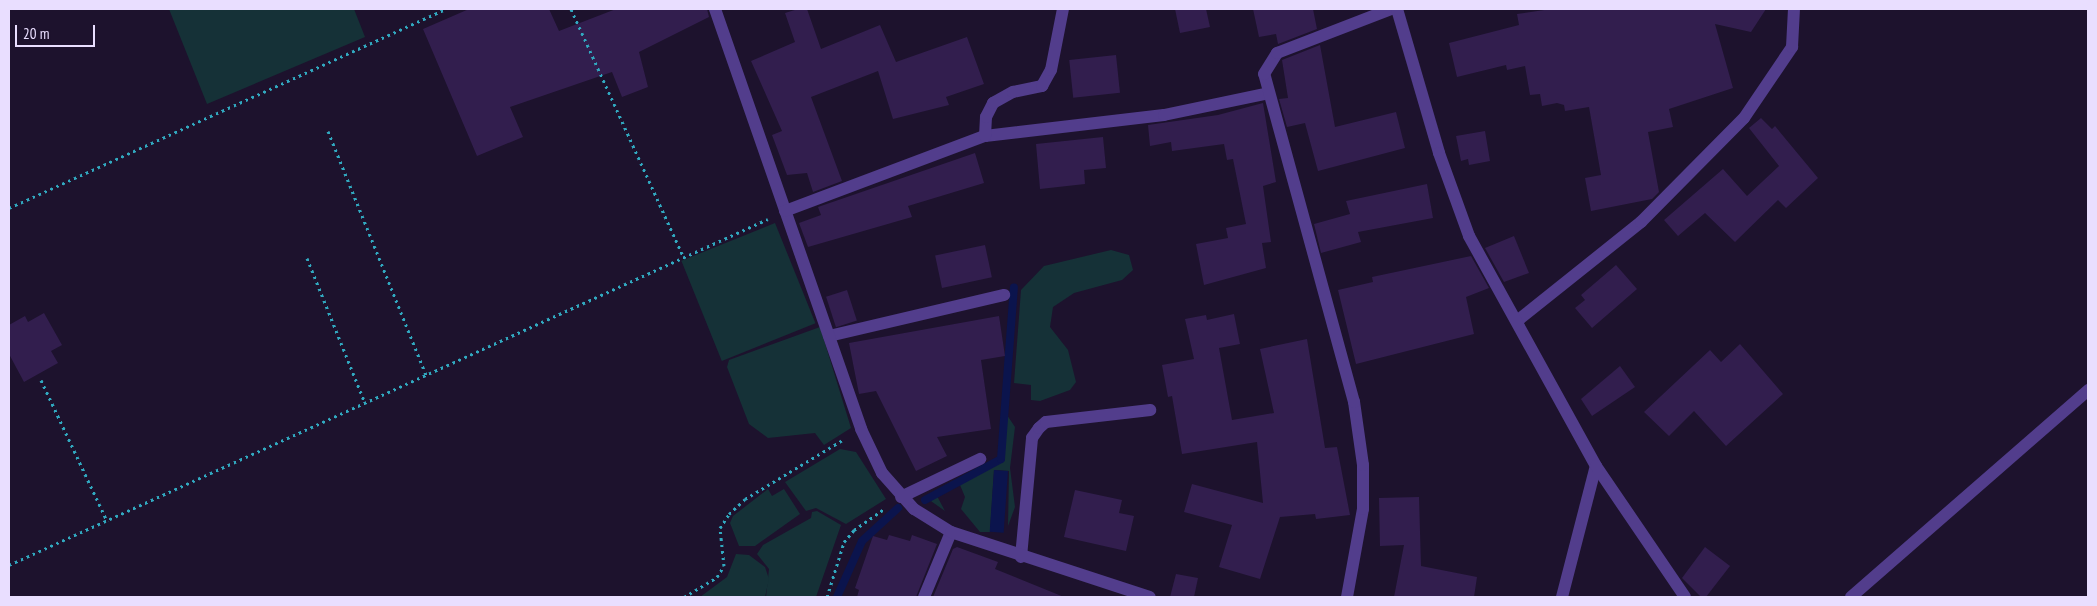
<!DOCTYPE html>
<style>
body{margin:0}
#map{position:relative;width:2097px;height:606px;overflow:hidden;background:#1d122d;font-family:"PT Sans Narrow",sans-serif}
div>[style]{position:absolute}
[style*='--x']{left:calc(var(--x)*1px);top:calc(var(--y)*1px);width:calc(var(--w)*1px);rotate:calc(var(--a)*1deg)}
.green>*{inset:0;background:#153137;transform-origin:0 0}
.water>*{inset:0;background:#0b144d;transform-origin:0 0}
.stream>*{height:8px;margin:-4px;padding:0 4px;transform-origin:4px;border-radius:4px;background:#0b144d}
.building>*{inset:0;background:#321e4e;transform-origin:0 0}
.path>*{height:3px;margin-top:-1.5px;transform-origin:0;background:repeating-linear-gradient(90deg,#31a9c0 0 2.5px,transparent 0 6.5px)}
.service>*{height:12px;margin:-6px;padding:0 6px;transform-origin:6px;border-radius:6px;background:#523d8c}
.minor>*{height:12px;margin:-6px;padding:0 6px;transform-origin:6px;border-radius:6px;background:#523d8c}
.tertiary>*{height:12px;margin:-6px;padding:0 6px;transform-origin:6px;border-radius:6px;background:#523d8c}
span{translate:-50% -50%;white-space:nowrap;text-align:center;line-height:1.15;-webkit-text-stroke:4px #1d122d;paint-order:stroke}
.frame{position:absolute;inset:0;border:10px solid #e9deff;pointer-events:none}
.scale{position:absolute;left:15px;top:25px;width:80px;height:22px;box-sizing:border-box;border:2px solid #e9deff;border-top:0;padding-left:6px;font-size:15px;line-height:18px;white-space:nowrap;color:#e9deff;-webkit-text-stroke:4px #1d122d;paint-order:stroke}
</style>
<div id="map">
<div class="green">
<div style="clip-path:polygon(169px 9px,354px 9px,365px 37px,207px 104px)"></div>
<div style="left:775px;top:223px;width:108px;height:101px;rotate:68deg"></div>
<div style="clip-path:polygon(1111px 250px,1129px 255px,1133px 270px,1122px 280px,1074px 293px,1053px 307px,1050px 327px,1068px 350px,1076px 382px,1070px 390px,1040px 401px,1031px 400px,1031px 385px,1014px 383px,1021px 290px,1044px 266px)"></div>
<div style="clip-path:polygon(820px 327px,851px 428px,824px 445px,815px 433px,768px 438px,749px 424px,727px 367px,729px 360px)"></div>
<div style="clip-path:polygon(1007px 415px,1015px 427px,1010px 468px,1015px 507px,1008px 526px,1009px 471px,994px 470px,990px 532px,980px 532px,961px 509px,965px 497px,960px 485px,937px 496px,945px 511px,928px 499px,1003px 460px)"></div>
<div style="clip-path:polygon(840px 449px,856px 452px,886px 499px,846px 524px,816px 508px,806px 511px,785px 482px)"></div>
<div style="clip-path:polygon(768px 489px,772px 496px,784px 489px,800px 514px,755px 546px,739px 546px,730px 523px,733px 516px)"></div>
<div style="clip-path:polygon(817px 511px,841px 525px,816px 597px,766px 597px,769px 569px,757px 554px,763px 545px,811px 518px,812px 512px)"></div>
<div style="clip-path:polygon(736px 554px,749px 555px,765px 567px,769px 579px,765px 597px,700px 597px,727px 577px)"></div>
</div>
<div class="water">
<div style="left:994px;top:470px;width:14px;height:62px;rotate:4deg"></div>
</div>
<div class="stream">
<div style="--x:925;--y:500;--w:86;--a:-28.3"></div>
<div style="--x:1001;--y:459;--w:172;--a:-85.7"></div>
<div style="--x:837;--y:597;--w:61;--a:-65.9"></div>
<div style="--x:862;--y:541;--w:49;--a:-42.5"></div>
</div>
<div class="building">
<div style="clip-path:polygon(469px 9px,549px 9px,559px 31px,616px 9px,707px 9px,709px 17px,639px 52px,648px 87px,622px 97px,612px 72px,510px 107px,523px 137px,477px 156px,423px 29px)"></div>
<div style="clip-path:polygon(798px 9px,807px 9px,821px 49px,880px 25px,896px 62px,967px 37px,984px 84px,946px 97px,949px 105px,893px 119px,878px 71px,811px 97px,842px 181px,813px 192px,807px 173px,787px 175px,772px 135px,782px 131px,751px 61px,795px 42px,785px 13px)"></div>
<div style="clip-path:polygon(1175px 9px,1206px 9px,1210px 27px,1180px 33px)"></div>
<div style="clip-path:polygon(1253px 9px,1313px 9px,1317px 29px,1278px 44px,1276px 34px,1259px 37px)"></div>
<div style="clip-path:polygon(1551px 9px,1766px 9px,1751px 32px,1715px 24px,1733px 88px,1669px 109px,1673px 127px,1648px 132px,1659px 192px,1652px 199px,1591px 211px,1585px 178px,1601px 175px,1589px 107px,1565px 111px,1564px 105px,1557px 103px,1542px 106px,1540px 94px,1530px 95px,1525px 66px,1507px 70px,1506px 65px,1457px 77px,1449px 43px,1519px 25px,1517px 14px)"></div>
<div style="clip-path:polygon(1320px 45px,1335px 127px,1396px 112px,1405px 148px,1318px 171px,1305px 123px,1287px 127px,1279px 99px,1288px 98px,1282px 60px)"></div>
<div style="left:1116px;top:55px;width:38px;height:47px;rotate:84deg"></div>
<div style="clip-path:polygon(1263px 103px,1276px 182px,1263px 186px,1271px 242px,1262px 243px,1266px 268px,1204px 285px,1196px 244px,1228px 238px,1226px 228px,1246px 224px,1233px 159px,1227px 160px,1224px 144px,1172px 151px,1171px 142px,1150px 146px,1148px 125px,1218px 115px)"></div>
<div style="clip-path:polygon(1761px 118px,1772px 129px,1775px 126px,1818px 178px,1786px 208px,1778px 200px,1735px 242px,1705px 213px,1678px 236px,1664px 220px,1723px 169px,1747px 196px,1779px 166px,1749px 128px)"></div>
<div style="clip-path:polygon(1485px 131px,1490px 161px,1469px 165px,1468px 159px,1461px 161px,1456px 136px)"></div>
<div style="clip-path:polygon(1103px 137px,1106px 168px,1084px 170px,1085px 184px,1040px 189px,1036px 144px)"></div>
<div style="clip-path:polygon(975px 153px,984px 183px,908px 206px,912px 217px,808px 247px,799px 223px,821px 215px,818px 207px)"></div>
<div style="clip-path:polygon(1427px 184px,1433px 218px,1358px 232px,1361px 242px,1321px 253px,1314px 224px,1350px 214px,1346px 201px)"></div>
<div style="clip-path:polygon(1514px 236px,1529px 273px,1504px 282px,1485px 248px)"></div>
<div style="left:985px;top:245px;width:33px;height:51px;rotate:78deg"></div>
<div style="clip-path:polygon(1471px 256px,1489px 288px,1466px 297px,1474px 334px,1356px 364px,1338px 290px,1373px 282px,1372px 277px)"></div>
<div style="clip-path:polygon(1616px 265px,1637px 289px,1592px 328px,1575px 308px,1585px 300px,1581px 295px)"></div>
<div style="left:847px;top:290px;width:32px;height:22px;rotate:72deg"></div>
<div style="clip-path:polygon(44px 313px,62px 345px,51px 351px,58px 363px,24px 382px,9px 354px,9px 325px,25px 316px,28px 322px)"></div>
<div style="clip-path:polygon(1234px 314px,1240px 344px,1219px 348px,1232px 420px,1274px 413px,1260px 349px,1307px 339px,1325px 448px,1337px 447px,1350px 515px,1316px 519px,1315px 514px,1280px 517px,1260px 579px,1219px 567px,1232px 525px,1184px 512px,1192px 484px,1263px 503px,1257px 442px,1182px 454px,1172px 396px,1168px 397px,1162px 365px,1194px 359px,1185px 319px,1206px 315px,1207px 320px)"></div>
<div style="clip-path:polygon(999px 316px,1005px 356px,981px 360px,991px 429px,937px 437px,947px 456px,916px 471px,876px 391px,859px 394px,849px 343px)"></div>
<div style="clip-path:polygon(1740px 344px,1783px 394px,1726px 446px,1694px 411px,1669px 436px,1644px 412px,1710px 350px,1721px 362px)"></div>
<div style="clip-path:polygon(1620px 366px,1635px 387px,1592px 416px,1581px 399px)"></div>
<div style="clip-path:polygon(1075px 490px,1122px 500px,1119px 513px,1134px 516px,1126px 551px,1064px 537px)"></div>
<div style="clip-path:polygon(1419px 497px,1421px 566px,1477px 577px,1474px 597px,1394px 597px,1404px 545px,1380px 546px,1379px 498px)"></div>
<div style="clip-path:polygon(889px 535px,910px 541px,912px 535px,937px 544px,916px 597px,857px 597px,859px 590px,855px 588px,873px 536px,887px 540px)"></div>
<div style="clip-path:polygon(957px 547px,998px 562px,995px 569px,1064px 597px,933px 597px,953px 549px)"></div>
<div style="clip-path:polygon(1705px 547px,1730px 566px,1706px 597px,1701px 597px,1682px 578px)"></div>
<div style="clip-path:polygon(1176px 574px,1198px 578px,1194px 597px,1170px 597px)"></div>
</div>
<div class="path">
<div style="--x:571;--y:9;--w:273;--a:65.6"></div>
<div style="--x:328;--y:131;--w:263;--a:68.1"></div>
<div style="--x:9;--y:208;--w:479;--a:-24.5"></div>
<div style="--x:307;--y:258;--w:156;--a:68.2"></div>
<div style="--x:41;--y:380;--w:156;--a:64.9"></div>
<div style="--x:9;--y:565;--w:834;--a:-24.51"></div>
<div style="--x:684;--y:597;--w:39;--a:-31"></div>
<div style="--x:717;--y:577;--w:13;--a:-58"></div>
<div style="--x:724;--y:566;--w:38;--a:-96"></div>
<div style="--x:720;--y:528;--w:17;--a:-57"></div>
<div style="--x:729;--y:514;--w:22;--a:-43"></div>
<div style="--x:745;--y:499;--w:116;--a:-31.2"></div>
<div style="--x:827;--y:597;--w:58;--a:-72.8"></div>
<div style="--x:844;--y:542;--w:16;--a:-50"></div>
<div style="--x:854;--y:530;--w:38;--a:-35"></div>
</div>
<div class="service">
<div style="--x:829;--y:336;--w:180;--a:-13.2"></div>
<div style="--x:901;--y:497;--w:88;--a:-25.7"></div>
<div style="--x:1021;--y:557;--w:120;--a:-84.7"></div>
<div style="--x:1032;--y:438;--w:12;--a:-55"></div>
<div style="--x:1039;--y:428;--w:9;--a:-41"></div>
<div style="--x:1046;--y:422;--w:105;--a:-6.6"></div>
<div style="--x:924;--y:597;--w:70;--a:-67.4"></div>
</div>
<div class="minor">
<div style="--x:715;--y:9;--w:445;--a:70.8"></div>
<div style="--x:861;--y:429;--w:49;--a:64.5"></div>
<div style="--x:882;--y:473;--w:48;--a:48.4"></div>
<div style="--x:914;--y:509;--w:44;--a:31.9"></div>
<div style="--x:951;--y:532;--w:209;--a:18.1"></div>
<div style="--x:985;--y:136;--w:180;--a:-6.7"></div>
<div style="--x:1164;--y:115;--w:107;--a:-11.8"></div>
<div style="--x:785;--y:211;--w:214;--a:-20.6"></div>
<div style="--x:985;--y:136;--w:19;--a:-87"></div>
<div style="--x:986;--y:117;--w:16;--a:-63"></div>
<div style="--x:993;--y:103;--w:23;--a:-29"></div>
<div style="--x:1013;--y:92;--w:30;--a:-12"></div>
<div style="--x:1042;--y:86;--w:18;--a:-61"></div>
<div style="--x:1051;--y:70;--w:62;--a:-78.9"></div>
<div style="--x:1517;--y:321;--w:159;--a:-38.6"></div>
<div style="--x:1641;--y:222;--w:146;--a:-45.3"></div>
<div style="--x:1744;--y:118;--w:86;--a:-55.9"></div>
<div style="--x:1792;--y:47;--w:38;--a:-87"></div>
<div style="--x:1347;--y:597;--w:89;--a:-79.7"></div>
<div style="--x:1363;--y:509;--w:44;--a:-90"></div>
<div style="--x:1363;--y:465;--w:64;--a:-98.1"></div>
<div style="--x:1354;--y:402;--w:340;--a:-105.3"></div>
<div style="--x:1264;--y:74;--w:25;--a:-58"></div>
<div style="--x:1277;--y:53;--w:122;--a:-21.1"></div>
<div style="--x:1562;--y:597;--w:135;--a:-75.5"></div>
<div style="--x:1851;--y:597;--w:315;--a:-41.1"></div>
</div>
<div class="tertiary">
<div style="--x:1397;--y:9;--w:150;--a:73.7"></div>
<div style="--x:1439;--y:153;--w:88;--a:70.1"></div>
<div style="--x:1469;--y:236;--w:263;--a:61.1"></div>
<div style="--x:1596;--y:466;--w:158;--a:55.8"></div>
</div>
<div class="frame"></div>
<div class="scale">20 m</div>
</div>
